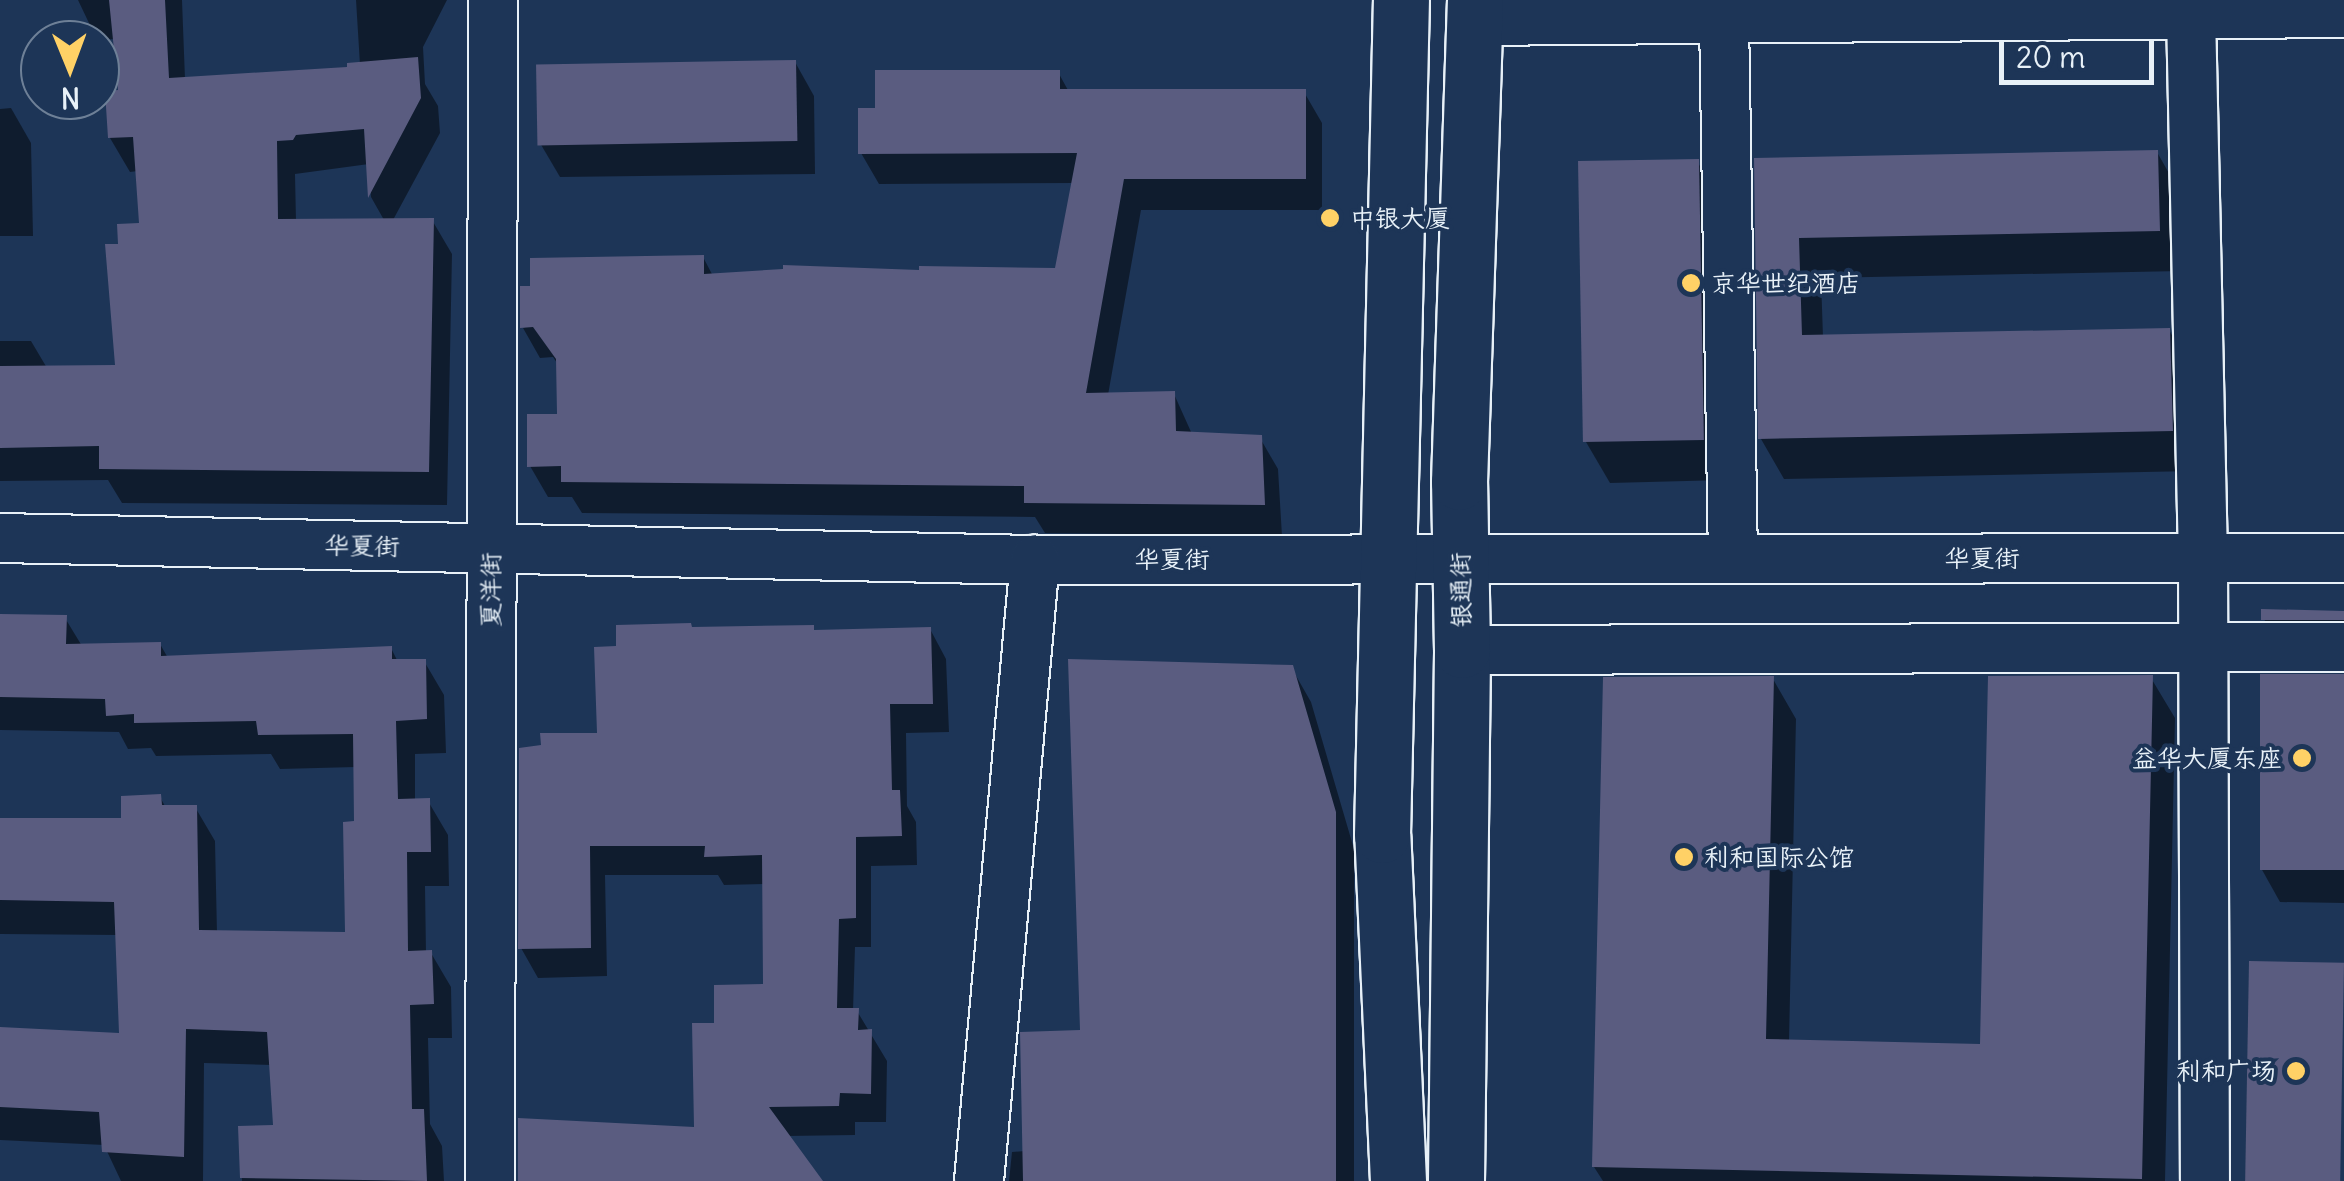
<!DOCTYPE html>
<meta charset="utf-8">
<style>
body{margin:0}
#map{position:relative;width:2344px;height:1181px;overflow:hidden;background:#1d3557;font-family:Delius,"LXGW WenKai TC",sans-serif}
div>[style]{position:absolute}
[style*='--x']{left:calc(var(--x)*1px);top:calc(var(--y)*1px);width:calc(var(--w)*1px);rotate:calc(var(--a)*1deg)}
.shadow>*{inset:0;background:#0007}
.building>*{inset:0;background:#5a5c80;transform-origin:0 0}
.roads{filter:drop-shadow(2px 0 #e8f1f8) drop-shadow(-2px 0 #e8f1f8) drop-shadow(0 2px #e8f1f8) drop-shadow(0 -2px #e8f1f8)}
.street>*{height:48px;margin:-24px;padding:0 24px;transform-origin:24px;border-radius:24px;background:#1d3557}
.secondary>*{height:55px;margin:-27.5px;padding:0 27.5px;transform-origin:27.5px;border-radius:27.5px;background:#1d3557}
.dots>*{width:28px;height:28px;translate:-50% -50%;box-sizing:border-box;border:5px solid #1d3557;border-radius:50%}
span{translate:-50% -50%;white-space:nowrap;text-align:center;line-height:1.15;-webkit-text-stroke:8px #1d3557;paint-order:stroke}
.poi-label{font-size:25px;color:#e8f1f8}
.left{translate:0 -50%;text-align:left}
.right{translate:-100% -50%;text-align:right}
.street-label{font-size:25px;color:#e8f1f8}
.north{position:absolute;left:20px;top:20px;width:100px;height:100px;box-sizing:border-box;background:#1d3557;border:2px solid #6e8097;border-radius:50%;rotate:179deg;font-size:28px;font-weight:700;line-height:40px;text-align:center;color:#e8f1f8}
.north::after{content:'';display:block;margin:auto;width:35px;height:45px;background:#ffd166;clip-path:polygon(50% 0,100% 100%,50% 72%,0 100%)}
.scale{position:absolute;left:1999px;top:40px;width:155px;height:45px;box-sizing:border-box;border:5px solid #e8f1f8;border-top:0;padding-left:12px;font-size:30px;line-height:35px;white-space:nowrap;color:#e8f1f8;-webkit-text-stroke:8px #1d3557;paint-order:stroke}
</style>
<div id="map">
<div class="shadow">
<div style="clip-path:polygon(evenodd,78px 0,182px 0,185px 79px,350px 69px,360px 65px,356px 0,447px 0,423px 47px,425px 84px,438px 106px,440px 133px,393px 220px,432px 220px,452px 254px,447px 505px,122px 503px,108px 480px,0 481px,0 341px,31px 341px,47px 368px,118px 368px,121px 246px,141px 225px,138px 171px,130px 172px,110px 138px,121px 92px,116px 39px,97px 40px,78px 0,369px 164px,371px 197px,384px 220px,296px 221px,295px 174px,369px 164px)"></div>
<div style="clip-path:polygon(795px 62px,814px 96px,815px 174px,560px 177px,540px 143px)"></div>
<div style="clip-path:polygon(1058px 72px,1069px 92px,1304px 92px,1322px 123px,1322px 210px,1141px 210px,1108px 395px,1174px 394px,1192px 434px,1260px 438px,1278px 469px,1282px 536px,1045px 533px,1035px 517px,582px 513px,572px 497px,548px 497px,530px 466px,560px 417px,559px 366px,553px 357px,540px 358px,523px 328px,703px 257px,713px 276px,1057px 271px,1074px 183px,879px 184px,861px 153px,877px 110px)"></div>
<div style="clip-path:polygon(11px 108px,31px 143px,33px 236px,0 236px,0 109px)"></div>
<div style="clip-path:polygon(2157px 152px,2180px 193px,2182px 271px,1821px 278px,1823px 337px,2169px 330px,2192px 371px,2195px 471px,1784px 479px,1761px 439px,1756px 160px)"></div>
<div style="clip-path:polygon(1697px 161px,1721px 202px,1725px 480px,1610px 483px,1586px 442px)"></div>
<div style="clip-path:polygon(2344px 613px,2344px 653px,2283px 653px,2264px 619px)"></div>
<div style="clip-path:polygon(0 617px,65px 618px,82px 646px,160px 644px,168px 658px,391px 648px,398px 662px,424px 661px,444px 695px,446px 753px,415px 754px,415px 801px,428px 801px,448px 835px,449px 886px,425px 886px,426px 953px,431px 953px,451px 987px,452px 1038px,428px 1038px,430px 1124px,442px 1146px,444px 1181px,242px 1181px,240px 1128px,276px 1128px,272px 1065px,204px 1063px,203px 1181px,121px 1181px,104px 1145px,0 1140px,0 1030px,122px 1036px,118px 935px,0 934px,0 820px,124px 821px,160px 797px,166px 808px,195px 807px,215px 841px,217px 933px,348px 935px,357px 823px,356px 767px,280px 769px,271px 754px,156px 756px,151px 748px,128px 749px,119px 732px,0 730px)"></div>
<div style="clip-path:polygon(930px 629px,946px 659px,949px 732px,906px 733px,907px 806px,916px 822px,917px 865px,871px 866px,871px 947px,855px 947px,853px 1011px,857px 1011px,887px 1061px,886px 1122px,855px 1122px,855px 1135px,787px 1136px,820px 1181px,518px 1181px,696px 1130px,717px 1025px,766px 987px,765px 884px,724px 885px,718px 875px,605px 875px,607px 976px,538px 978px,521px 948px,599px 736px,815px 633px)"></div>
<div style="clip-path:polygon(1291px 667px,1311px 702px,1354px 849px,1354px 1181px,1009px 1181px,1012px 1152px,1025px 1151px,1083px 1032px)"></div>
<div style="clip-path:polygon(2344px 677px,2344px 903px,2280px 902px,2261px 868px)"></div>
<div style="clip-path:polygon(2151px 678px,2175px 718px,2165px 1181px,1603px 1181px,1594px 1167px,1773px 679px,1796px 719px,1789px 1042px,1983px 1047px)"></div>
</div>
<div class="building">
<div style="clip-path:polygon(109px 0,165px 0,169px 78px,347px 67px,347px 63px,418px 57px,421px 98px,368px 198px,364px 129px,296px 135px,293px 140px,277px 141px,278px 219px,434px 218px,429px 472px,99px 469px,99px 446px,0 448px,0 366px,115px 365px,105px 244px,118px 244px,117px 224px,139px 223px,133px 137px,108px 138px,105px 91px,118px 90px)"></div>
<div style="left:796px;top:60px;width:81px;height:260px;rotate:89deg"></div>
<div style="clip-path:polygon(875px 70px,1060px 70px,1060px 89px,1306px 89px,1306px 179px,1124px 179px,1086px 393px,1175px 391px,1176px 431px,1262px 435px,1265px 505px,1024px 503px,1024px 486px,561px 482px,561px 466px,527px 467px,527px 414px,557px 414px,556px 359px,533px 327px,520px 328px,520px 286px,530px 286px,530px 258px,704px 255px,704px 274px,783px 269px,783px 265px,919px 270px,919px 266px,1055px 268px,1077px 153px,858px 154px,858px 108px,875px 108px)"></div>
<div style="clip-path:polygon(2158px 150px,2160px 231px,1799px 238px,1802px 335px,2170px 328px,2173px 431px,1758px 439px,1754px 158px)"></div>
<div style="left:1699px;top:159px;width:281px;height:121px;rotate:89deg"></div>
<div style="clip-path:polygon(2261px 609px,2344px 611px,2344px 620px,2261px 620px)"></div>
<div style="clip-path:polygon(0 614px,67px 615px,66px 644px,161px 642px,161px 656px,392px 646px,392px 659px,426px 659px,427px 719px,396px 721px,398px 799px,430px 798px,431px 852px,407px 852px,408px 951px,432px 950px,434px 1004px,410px 1005px,412px 1109px,424px 1109px,427px 1181px,240px 1178px,238px 1126px,273px 1125px,267px 1032px,186px 1029px,184px 1157px,102px 1152px,99px 1112px,0 1107px,0 1027px,119px 1033px,114px 902px,0 900px,0 818px,121px 818px,121px 796px,161px 794px,162px 805px,197px 805px,199px 930px,345px 932px,343px 822px,354px 821px,353px 734px,258px 735px,256px 721px,134px 723px,134px 714px,106px 716px,105px 699px,0 697px)"></div>
<div style="clip-path:polygon(691px 623px,692px 627px,814px 625px,814px 630px,931px 627px,933px 704px,890px 704px,892px 790px,900px 790px,902px 836px,856px 837px,856px 918px,839px 919px,837px 1008px,859px 1008px,858px 1030px,872px 1029px,871px 1094px,840px 1093px,839px 1106px,769px 1107px,823px 1181px,518px 1181px,518px 1118px,694px 1127px,692px 1023px,714px 1023px,714px 985px,763px 984px,762px 855px,704px 857px,705px 846px,590px 846px,591px 948px,518px 949px,519px 748px,541px 745px,540px 733px,597px 733px,594px 647px,616px 646px,616px 625px)"></div>
<div style="clip-path:polygon(1068px 659px,1293px 665px,1336px 812px,1336px 1181px,1023px 1181px,1020px 1032px,1080px 1030px)"></div>
<div style="left:2344px;top:674px;width:196px;height:84px;rotate:90deg"></div>
<div style="clip-path:polygon(2153px 675px,2142px 1179px,1592px 1167px,1603px 677px,1774px 676px,1766px 1039px,1980px 1044px,1988px 676px)"></div>
<div style="left:2249px;top:961px;width:95px;height:220px;rotate:1deg"></div>
</div>
<div class="roads">
<div class="street">
<div style="--x:2191;--y:14;--w:544;--a:88.74"></div>
<div style="--x:2203;--y:558;--w:623;--a:89.82"></div>
<div style="--x:1724;--y:18;--w:541;--a:89.05"></div>
<div style="--x:1474;--y:21;--w:870;--a:-0.53"></div>
<div style="--x:0;--y:538;--w:1035;--a:1.22"></div>
<div style="--x:1035;--y:560;--w:1309;--a:-0.09"></div>
<div style="--x:1462;--y:650;--w:882;--a:-0.19"></div>
<div style="--x:490;--y:1181;--w:1181;--a:-89.85"></div>
<div style="--x:979;--y:1181;--w:624;--a:-84.85"></div>
</div>
<div class="secondary">
<div style="--x:1398;--y:1181;--w:346;--a:-92.6"></div>
<div style="--x:1382;--y:835;--w:835;--a:-88.7"></div>
<div style="--x:1456;--y:1181;--w:531;--a:-89.35"></div>
<div style="--x:1462;--y:650;--w:168;--a:-91"></div>
<div style="--x:1459;--y:482;--w:482;--a:-88.1"></div>
</div>
</div>
<div class="dots">
<div style="left:1330px;top:218px;background:#ffd166"></div>
<div style="left:1691px;top:283px;background:#ffd166"></div>
<div style="left:2302px;top:758px;background:#ffd166"></div>
<div style="left:1684px;top:857px;background:#ffd166"></div>
<div style="left:2296px;top:1071px;background:#ffd166"></div>
</div>
<div class="poi-label">
<span class="left" style="left:1350px;top:218px">中银大厦</span>
<span class="left" style="left:1711px;top:283px">京华世纪酒店</span>
<span class="right" style="left:2282px;top:758px">益华大厦东座</span>
<span class="left" style="left:1704px;top:857px">利和国际公馆</span>
<span class="right" style="left:2276px;top:1071px">利和广场</span>
</div>
<div class="street-label">
<span style="left:362px;top:546px;rotate:1deg">华夏街</span>
<span style="left:1982px;top:558px">华夏街</span>
<span style="left:1172px;top:559px">华夏街</span>
<span style="left:491px;top:590px;rotate:-90deg">夏洋街</span>
<span style="left:1461px;top:590px;rotate:-91deg">银通街</span>
</div>
<div class="north">N</div>
<div class="scale">20 m</div>
</div>
